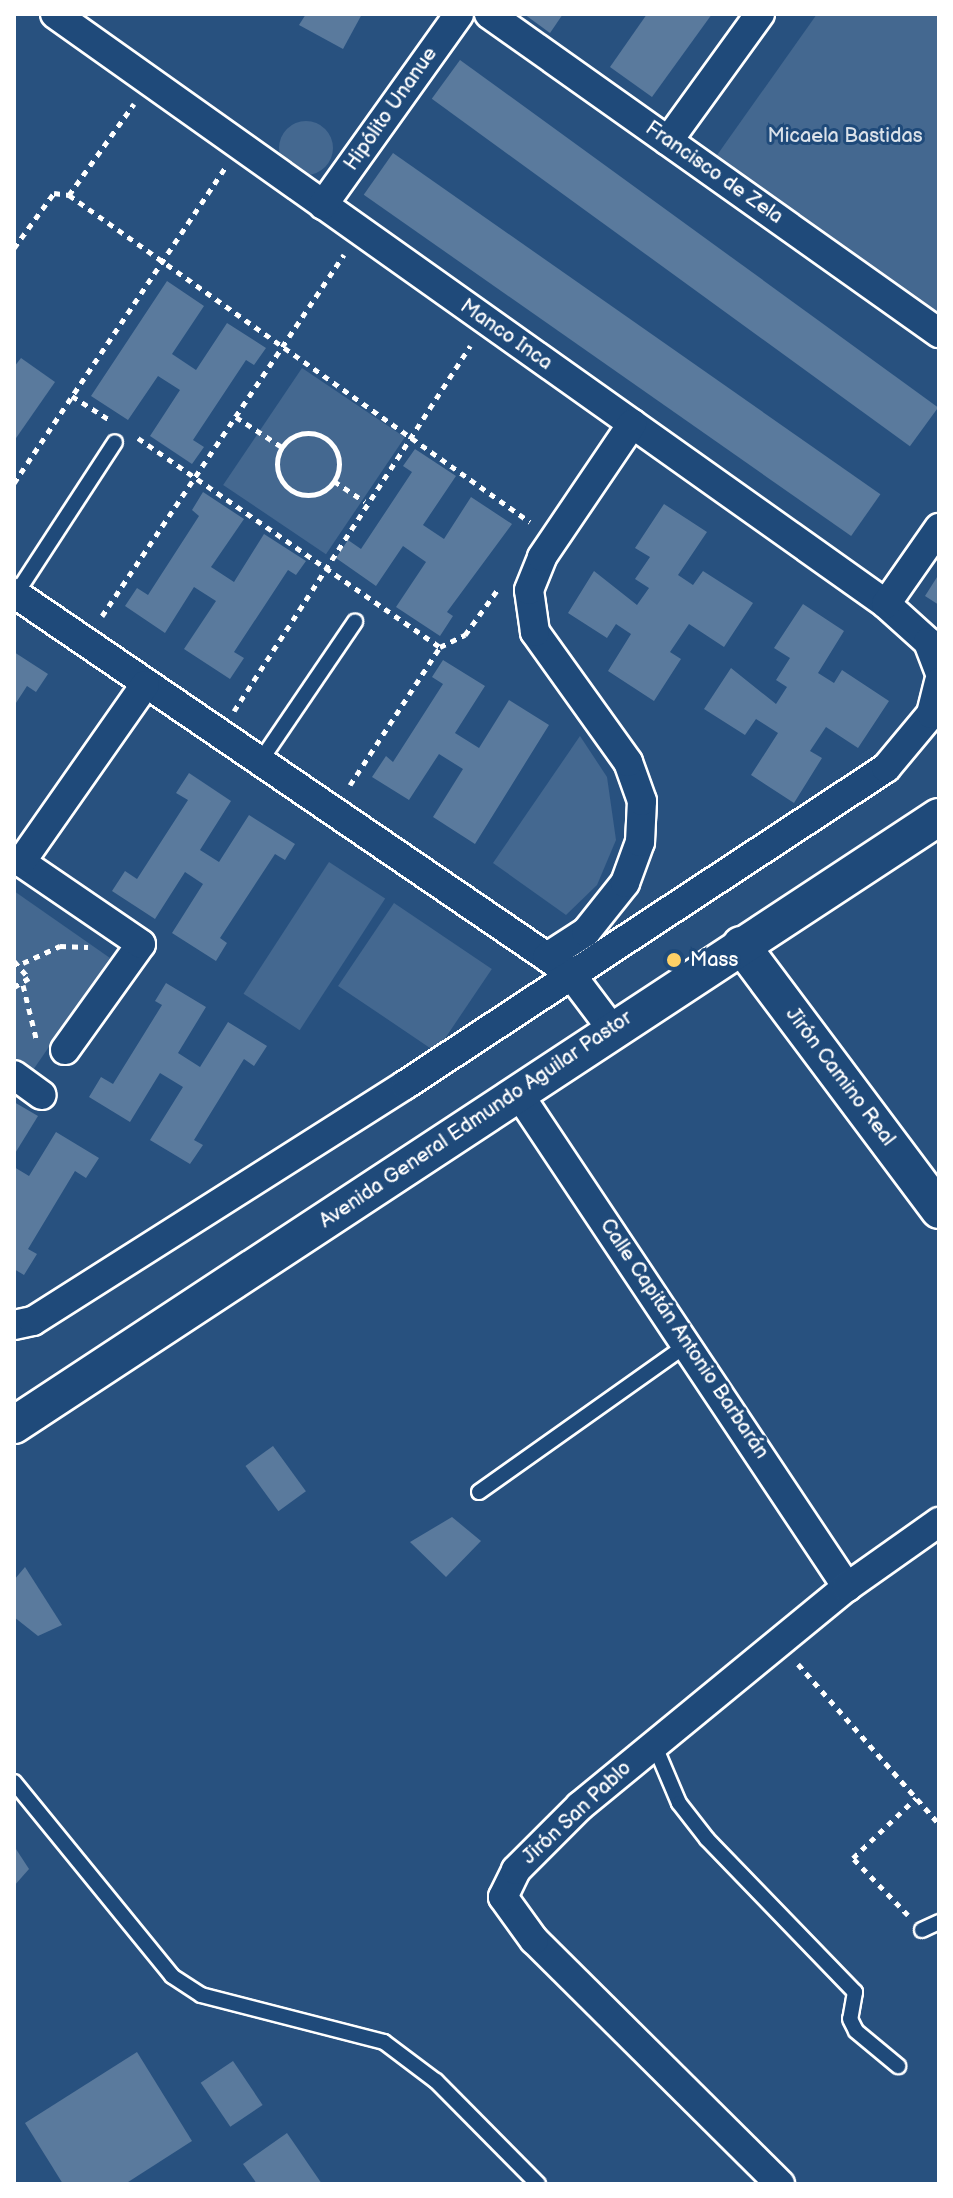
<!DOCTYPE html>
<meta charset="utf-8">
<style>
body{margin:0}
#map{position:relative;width:953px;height:2198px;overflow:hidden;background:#28517f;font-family:"Balsamiq Sans",sans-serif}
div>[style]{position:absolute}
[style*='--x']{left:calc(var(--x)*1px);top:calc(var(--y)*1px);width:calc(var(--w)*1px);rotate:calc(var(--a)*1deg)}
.green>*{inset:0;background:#446890;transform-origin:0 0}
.round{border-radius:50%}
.building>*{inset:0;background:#5a7a9d;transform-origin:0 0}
.path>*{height:5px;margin-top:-2.5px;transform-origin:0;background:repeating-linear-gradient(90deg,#fff 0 6px,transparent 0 12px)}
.path>.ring{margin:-2.5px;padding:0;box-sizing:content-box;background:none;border:5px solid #fff;border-radius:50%}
.roads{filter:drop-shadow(2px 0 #fff) drop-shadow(-2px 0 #fff) drop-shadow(0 2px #fff) drop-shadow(0 -2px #fff)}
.service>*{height:14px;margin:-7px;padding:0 7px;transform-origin:7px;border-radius:7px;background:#1f4a7a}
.minor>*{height:28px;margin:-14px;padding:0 14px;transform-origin:14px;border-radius:14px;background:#1f4a7a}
.tertiary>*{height:36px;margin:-18px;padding:0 18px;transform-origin:18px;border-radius:18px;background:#1f4a7a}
.dots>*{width:22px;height:22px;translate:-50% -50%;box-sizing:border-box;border:4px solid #1f4a7a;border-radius:50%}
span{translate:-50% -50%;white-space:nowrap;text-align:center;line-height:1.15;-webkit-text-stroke:6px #1f4a7a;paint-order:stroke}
.street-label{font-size:20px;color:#fff}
.park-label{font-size:20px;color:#dae1e9}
.poi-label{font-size:20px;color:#fff}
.left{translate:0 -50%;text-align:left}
.frame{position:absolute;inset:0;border:16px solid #fff;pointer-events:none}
</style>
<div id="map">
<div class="green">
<div style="clip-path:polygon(817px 14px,939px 14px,939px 318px,715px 158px)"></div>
<div class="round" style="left:279px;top:121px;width:54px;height:54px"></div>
<div style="left:302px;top:368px;width:124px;height:141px;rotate:34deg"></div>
<div style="clip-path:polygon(580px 736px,607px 777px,616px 840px,597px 885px,566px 915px,493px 863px)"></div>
<div style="left:329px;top:862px;width:67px;height:157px;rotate:33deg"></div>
<div style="clip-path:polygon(14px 891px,110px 958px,31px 1073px,14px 1062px)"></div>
<div style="left:394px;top:903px;width:118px;height:100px;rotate:34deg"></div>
</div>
<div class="building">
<div style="clip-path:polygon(306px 14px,362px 14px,343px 49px,299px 25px)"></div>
<div style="clip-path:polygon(524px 14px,563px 14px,550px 33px)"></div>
<div style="clip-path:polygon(647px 14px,712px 14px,652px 97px,610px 67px)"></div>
<div style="left:460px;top:60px;width:591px;height:48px;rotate:36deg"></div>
<div style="left:393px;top:153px;width:595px;height:51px;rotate:35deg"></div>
<div style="clip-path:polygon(167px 281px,204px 306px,172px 354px,196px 370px,227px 323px,266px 348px,254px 365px,246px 360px,193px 440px,204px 447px,192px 464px,150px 436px,180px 390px,158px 376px,128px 420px,91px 396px)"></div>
<div style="clip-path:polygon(21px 358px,55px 382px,14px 441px,14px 367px)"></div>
<div style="clip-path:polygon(415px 449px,456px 476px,423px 525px,444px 539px,471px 497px,512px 524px,447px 612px,453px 616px,440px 636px,396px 607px,426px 562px,403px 546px,376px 586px,336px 558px,348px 540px,361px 549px,412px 472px,403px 466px)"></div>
<div style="clip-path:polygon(203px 492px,244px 519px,211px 567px,234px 582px,264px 534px,306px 561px,296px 575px,288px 570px,234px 652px,244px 658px,230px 679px,184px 649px,216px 601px,194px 587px,165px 633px,125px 606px,137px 588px,148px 595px,199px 516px,192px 510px)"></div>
<div style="clip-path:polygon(664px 504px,707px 532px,678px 575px,693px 585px,703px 571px,753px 603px,724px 647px,689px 624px,670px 652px,681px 659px,654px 701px,608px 671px,631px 634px,616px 624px,607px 638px,568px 613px,594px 571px,637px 605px,649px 588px,635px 579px,650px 557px,635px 548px)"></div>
<div style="clip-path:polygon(939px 574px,939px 605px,925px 596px)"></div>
<div style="clip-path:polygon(803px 604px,844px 631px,818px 673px,834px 683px,842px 670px,889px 701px,858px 748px,826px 727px,810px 751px,822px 758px,794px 803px,751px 775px,778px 733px,756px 719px,745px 735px,704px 709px,731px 668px,776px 704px,787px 687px,776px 680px,790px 658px,774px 648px)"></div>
<div style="clip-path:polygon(14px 652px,48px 674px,36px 692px,27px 686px,14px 706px)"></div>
<div style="clip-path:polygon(443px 660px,485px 686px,455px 733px,479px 748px,509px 700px,549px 725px,475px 844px,433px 817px,463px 769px,439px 754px,409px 800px,372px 777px,386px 756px,393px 762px,443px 684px,432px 677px)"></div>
<div style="clip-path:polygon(189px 773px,231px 801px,200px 850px,219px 862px,249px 815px,295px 844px,285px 860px,275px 854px,220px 938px,227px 943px,216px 961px,172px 933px,203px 884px,185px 872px,155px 919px,112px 891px,125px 871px,137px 879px,188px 800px,176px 793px)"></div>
<div style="clip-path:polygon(166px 983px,206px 1007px,178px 1053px,200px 1067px,228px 1022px,267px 1046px,254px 1066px,244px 1059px,194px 1140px,203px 1145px,190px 1164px,150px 1140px,183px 1087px,160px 1073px,130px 1122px,89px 1097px,101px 1077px,113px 1084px,162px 1005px,155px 1001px)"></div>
<div style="clip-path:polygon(14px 1102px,38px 1116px,14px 1155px)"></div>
<div style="clip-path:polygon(56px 1132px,99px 1158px,86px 1178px,75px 1171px,28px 1249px,37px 1254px,24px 1275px,14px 1269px,14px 1167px,29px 1176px)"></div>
<div style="left:273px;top:1446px;width:56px;height:34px;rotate:54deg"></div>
<div style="clip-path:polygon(452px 1517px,481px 1541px,446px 1577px,410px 1542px)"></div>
<div style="clip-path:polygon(25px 1567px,62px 1625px,38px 1636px,14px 1617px,14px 1580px)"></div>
<div style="clip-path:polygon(14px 1846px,29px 1869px,14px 1886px)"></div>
<div style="clip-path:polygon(137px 2052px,192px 2141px,125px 2184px,63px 2184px,25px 2123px)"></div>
<div style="left:233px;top:2061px;width:53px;height:39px;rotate:56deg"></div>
<div style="clip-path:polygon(287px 2133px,322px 2184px,257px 2184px,243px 2164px)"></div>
</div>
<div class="path">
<div style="--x:69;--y:195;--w:565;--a:35.35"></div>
<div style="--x:14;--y:248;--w:68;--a:-54"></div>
<div style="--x:54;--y:193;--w:15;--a:8"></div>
<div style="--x:69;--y:195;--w:112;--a:-54.5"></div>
<div style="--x:72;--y:396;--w:45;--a:32.3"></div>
<div style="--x:236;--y:417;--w:55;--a:33.1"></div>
<div class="ring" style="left:277px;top:433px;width:57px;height:57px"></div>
<div style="--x:138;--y:438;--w:367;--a:34.7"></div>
<div style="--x:334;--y:481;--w:37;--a:34"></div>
<div style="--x:14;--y:483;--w:379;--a:-56.2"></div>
<div style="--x:102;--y:616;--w:435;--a:-56.2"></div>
<div style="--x:234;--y:711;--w:435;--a:-57.1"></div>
<div style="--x:350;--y:785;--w:165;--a:-56.9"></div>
<div style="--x:440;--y:647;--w:28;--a:-26"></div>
<div style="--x:465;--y:635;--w:57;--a:-54.3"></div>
<div style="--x:14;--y:961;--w:23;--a:49"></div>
<div style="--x:29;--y:978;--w:17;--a:149"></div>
<div style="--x:23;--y:963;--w:41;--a:-24.7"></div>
<div style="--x:60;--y:946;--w:28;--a:2"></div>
<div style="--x:23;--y:985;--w:55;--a:76.2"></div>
<div style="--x:798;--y:1664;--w:213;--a:48.6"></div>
<div style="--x:908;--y:1915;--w:79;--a:-134"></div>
<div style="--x:853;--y:1858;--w:87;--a:-43.6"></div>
</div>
<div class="roads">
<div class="service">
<div style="--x:16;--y:594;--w:181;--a:-56.9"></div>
<div style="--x:259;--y:763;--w:171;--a:-55.8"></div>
<div style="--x:479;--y:1492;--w:256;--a:-35.3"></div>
<div style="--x:654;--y:1744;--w:64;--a:67"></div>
<div style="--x:679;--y:1803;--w:46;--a:52.1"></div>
<div style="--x:707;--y:1839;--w:213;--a:46"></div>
<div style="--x:855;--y:1992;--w:27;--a:100"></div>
<div style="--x:850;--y:2019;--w:13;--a:63"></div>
<div style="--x:856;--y:2031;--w:55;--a:39.8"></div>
<div style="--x:14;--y:1782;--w:250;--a:50.8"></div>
<div style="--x:172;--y:1976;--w:35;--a:33"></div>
<div style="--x:201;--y:1995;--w:189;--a:14.4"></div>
<div style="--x:384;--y:2042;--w:65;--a:36.9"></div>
<div style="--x:436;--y:2081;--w:145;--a:45.3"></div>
<div style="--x:922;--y:1930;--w:19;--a:-25"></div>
</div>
<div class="minor">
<div style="--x:55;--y:14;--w:1019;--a:35.37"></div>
<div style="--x:886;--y:604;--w:57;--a:42.1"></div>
<div style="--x:928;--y:642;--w:31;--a:69"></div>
<div style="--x:489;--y:14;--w:552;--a:35.33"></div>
<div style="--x:668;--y:141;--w:157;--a:-54.1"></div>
<div style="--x:323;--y:205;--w:234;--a:-54.5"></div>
<div style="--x:14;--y:593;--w:672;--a:34.33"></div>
<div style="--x:569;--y:972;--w:71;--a:53"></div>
<div style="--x:886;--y:604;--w:93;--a:-55.1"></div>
<div style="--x:547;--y:957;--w:46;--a:-32.7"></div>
<div style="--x:586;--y:932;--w:63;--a:-51.5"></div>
<div style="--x:625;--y:883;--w:44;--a:-69.9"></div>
<div style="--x:640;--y:842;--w:41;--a:-87.2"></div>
<div style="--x:642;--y:801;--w:41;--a:-109.7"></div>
<div style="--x:628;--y:762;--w:160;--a:-125.6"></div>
<div style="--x:535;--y:632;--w:42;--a:-98.1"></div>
<div style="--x:529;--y:590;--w:35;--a:-68"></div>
<div style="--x:542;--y:557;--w:161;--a:-55.9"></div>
<div style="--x:65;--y:1050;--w:130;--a:-54.4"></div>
<div style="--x:141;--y:944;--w:145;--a:-145.7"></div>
<div style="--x:21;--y:862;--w:216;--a:-55"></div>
<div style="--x:14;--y:1075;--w:34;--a:36"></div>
<div style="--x:518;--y:1093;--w:594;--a:56.34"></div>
<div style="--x:14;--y:1325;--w:19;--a:-12"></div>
<div style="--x:33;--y:1321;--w:441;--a:-32.4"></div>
<div style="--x:405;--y:1085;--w:576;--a:-33.39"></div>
<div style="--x:886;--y:768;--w:70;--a:-50.2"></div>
<div style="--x:931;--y:714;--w:33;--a:-76"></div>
<div style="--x:780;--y:2184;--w:346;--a:-135.2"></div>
<div style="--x:534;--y:1940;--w:53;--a:-125.8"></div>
<div style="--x:503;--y:1897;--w:30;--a:-64"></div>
<div style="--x:516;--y:1870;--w:91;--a:-45"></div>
<div style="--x:580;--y:1806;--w:345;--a:-39.4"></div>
<div style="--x:847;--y:1587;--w:113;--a:-35.2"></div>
</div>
<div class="tertiary">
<div style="--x:741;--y:945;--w:331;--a:53.2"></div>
<div style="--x:14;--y:1425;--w:1107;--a:-33.32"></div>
</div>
</div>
<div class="dots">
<div style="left:674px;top:960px;background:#ffd166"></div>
</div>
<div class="street-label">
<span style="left:391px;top:109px;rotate:-55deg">Hipólito Unanue</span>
<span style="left:714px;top:173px;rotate:35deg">Francisco de Zela</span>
<span style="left:506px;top:335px;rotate:35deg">Manco Inca</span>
<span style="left:840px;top:1077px;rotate:53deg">Jirón Camino Real</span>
<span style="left:476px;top:1120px;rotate:-34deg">Avenida General Edmundo Aguilar Pastor</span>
<span style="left:684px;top:1339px;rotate:56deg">Calle Capitán Antonio Barbarán</span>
<span style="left:577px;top:1813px;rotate:-43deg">Jirón San Pablo</span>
</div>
<div class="park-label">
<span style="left:845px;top:136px">Micaela Bastidas</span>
</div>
<div class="poi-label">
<span class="left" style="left:690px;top:960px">Mass</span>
</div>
<div class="frame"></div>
</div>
